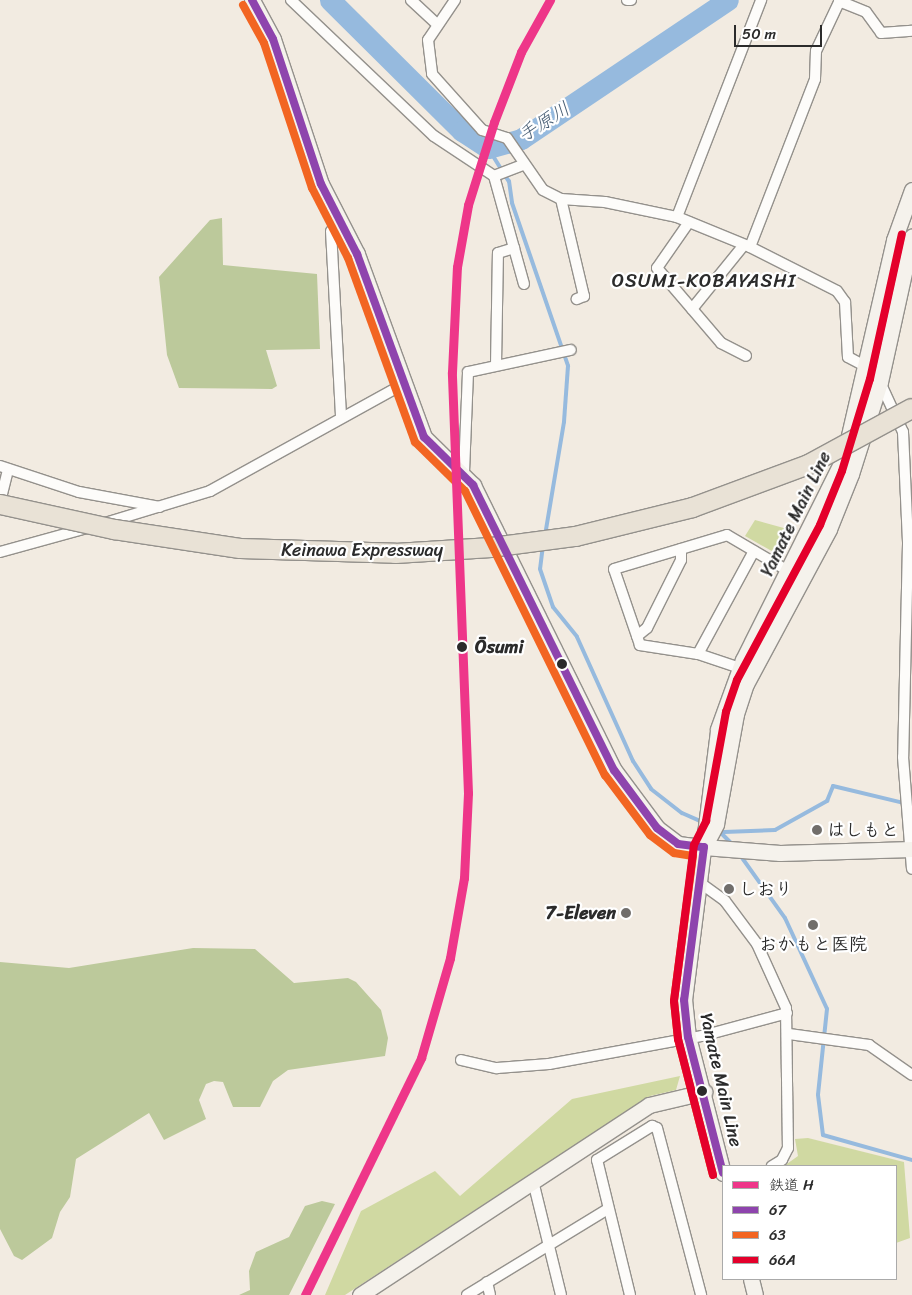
<!DOCTYPE html>
<meta charset="utf-8">
<style>
body{margin:0}
#map{position:relative;width:912px;height:1295px;overflow:hidden;background:#f2ebe1;font-family:Sriracha,"Klee One",sans-serif}
div>[style]{position:absolute}
[style*='--x']{left:calc(var(--x)*1px);top:calc(var(--y)*1px);width:calc(var(--w)*1px);rotate:calc(var(--a)*1deg)}
.green>*{inset:0;background:#d0d9a2}
.forest>*{inset:0;background:#bcc99b}
.stream>*{height:4px;margin:-2px;padding:0 2px;transform-origin:2px;border-radius:2px;background:#96bade}
.river>*{height:21px;margin:-10.5px;padding:0 10.5px;transform-origin:10.5px;border-radius:10.5px;background:#96bade}
.roads{filter:drop-shadow(1px 0 #94918c) drop-shadow(-1px 0 #94918c) drop-shadow(0 1px #94918c) drop-shadow(0 -1px #94918c)}
.street>*{height:10px;margin:-5px;padding:0 5px;transform-origin:5px;border-radius:5px;background:#fdfcfa}
.secondary>*{height:15px;margin:-7.5px;padding:0 7.5px;transform-origin:7.5px;border-radius:7.5px;background:#f5f2ec}
.bridges{filter:drop-shadow(1px 0 #94918c) drop-shadow(-1px 0 #94918c) drop-shadow(0 1px #94918c) drop-shadow(0 -1px #94918c)}
.highway-bridge>*{height:19px;margin:-9.5px;padding:0 9.5px;transform-origin:9.5px;border-radius:9.5px;background:#e9e2d6}
.bus-1>*{height:8px;margin:-4px;padding:0 4px;transform-origin:4px;border-radius:4px;background:#8e44ad}
.bus-2>*{height:8px;margin:-4px;padding:0 4px;transform-origin:4px;border-radius:4px;background:#f26522}
.bus-3>*{height:8px;margin:-4px;padding:0 4px;transform-origin:4px;border-radius:4px;background:#e4002b}
.rail-1>*{height:9px;margin:-4.5px;padding:0 4.5px;transform-origin:4.5px;border-radius:4.5px;background:#ee3689}
.dots>*{width:14px;height:14px;translate:-50% -50%;box-sizing:border-box;border:2px solid #fff;border-radius:50%}
span{translate:-50% -50%;white-space:nowrap;text-align:center;line-height:1.15;-webkit-text-stroke:4.5px #fff;paint-order:stroke}
.street-label{font-size:18px;color:#2b2b2b}
.stop-label{font-size:18px;color:#2b2b2b;font-weight:700}
.left{translate:0 -50%;text-align:left}
.poi-label{font-size:18px;color:#2b2b2b;font-weight:700}
.right{translate:-100% -50%;text-align:right}
.water-label{font-size:19px;color:#465c72;font-style:italic}
.neighbourhood-label{font-size:19px;color:#2b2b2b;letter-spacing:1px}
.legend{position:absolute;left:722px;top:1165px;width:175px;height:115px;box-sizing:border-box;background:#fff;border:1px solid #aaa;margin:0;padding:6px 9px;list-style:none;font-size:15px;color:#2b2b2b}
.legend li{display:flex;align-items:center;gap:10px;height:25px}
.legend b{width:25px;border:1px solid #aaa}
.scale{position:absolute;left:734px;top:25px;width:88px;height:22px;box-sizing:border-box;border:2px solid #2b2b2b;border-top:0;padding-left:6px;font-size:15px;line-height:18px;white-space:nowrap;color:#2b2b2b;-webkit-text-stroke:4px #fff;paint-order:stroke}
</style>
<div id="map">
<div class="green">
<div style="clip-path:polygon(755px 520px,791px 530px,777px 554px,745px 536px)"></div>
<div style="clip-path:polygon(680px 1076px,676px 1090px,650px 1096px,345px 1295px,325px 1295px,361px 1211px,435px 1171px,460px 1196px,572px 1099px)"></div>
<div style="clip-path:polygon(808px 1138px,904px 1162px,910px 1238px,896px 1243px,896px 1166px,784px 1166px,798px 1156px,795px 1139px)"></div>
</div>
<div class="forest">
<div style="clip-path:polygon(222px 218px,223px 265px,317px 274px,320px 349px,266px 350px,277px 386px,272px 389px,179px 388px,167px 355px,159px 277px,210px 220px)"></div>
<div style="clip-path:polygon(193px 948px,255px 949px,294px 983px,348px 978px,356px 982px,381px 1010px,388px 1038px,385px 1056px,288px 1070px,273px 1081px,260px 1107px,233px 1107px,223px 1082px,214px 1081px,206px 1084px,199px 1100px,206px 1119px,164px 1140px,149px 1113px,76px 1159px,70px 1197px,60px 1212px,52px 1238px,22px 1260px,14px 1256px,0 1229px,0 962px,69px 968px)"></div>
<div style="clip-path:polygon(322px 1201px,335px 1204px,289px 1295px,239px 1295px,250px 1290px,249px 1271px,256px 1252px,289px 1237px,305px 1206px)"></div>
</div>
<div class="stream">
<div style="--x:488;--y:148;--w:39;--a:58"></div>
<div style="--x:509;--y:181;--w:22;--a:82"></div>
<div style="--x:512;--y:203;--w:172;--a:71"></div>
<div style="--x:568;--y:366;--w:56;--a:94.1"></div>
<div style="--x:564;--y:422;--w:115;--a:99.5"></div>
<div style="--x:543;--y:545;--w:24;--a:97"></div>
<div style="--x:540;--y:569;--w:40;--a:71.1"></div>
<div style="--x:553;--y:607;--w:38;--a:51"></div>
<div style="--x:577;--y:637;--w:136;--a:65.7"></div>
<div style="--x:633;--y:761;--w:33;--a:57"></div>
<div style="--x:651;--y:789;--w:39;--a:38"></div>
<div style="--x:682;--y:813;--w:22;--a:24"></div>
<div style="--x:717;--y:829;--w:23;--a:45"></div>
<div style="--x:724;--y:832;--w:51;--a:-2.2"></div>
<div style="--x:775;--y:830;--w:60;--a:-29.1"></div>
<div style="--x:827;--y:801;--w:16;--a:-68"></div>
<div style="--x:833;--y:786;--w:81;--a:13.5"></div>
<div style="--x:740;--y:855;--w:77;--a:54.5"></div>
<div style="--x:785;--y:918;--w:100;--a:65.2"></div>
<div style="--x:827;--y:1009;--w:86;--a:96"></div>
<div style="--x:818;--y:1095;--w:40;--a:82.9"></div>
<div style="--x:823;--y:1135;--w:92;--a:15.7"></div>
</div>
<div class="river">
<div style="--x:330;--y:0;--w:186;--a:44.8"></div>
<div style="--x:462;--y:131;--w:31;--a:33"></div>
<div style="--x:488;--y:148;--w:34;--a:-15"></div>
<div style="--x:521;--y:139;--w:249;--a:-33.9"></div>
</div>
<div class="roads">
<div class="street">
<div style="--x:291;--y:0;--w:197;--a:43.6"></div>
<div style="--x:434;--y:136;--w:72;--a:33.7"></div>
<div style="--x:494;--y:176;--w:30;--a:-21"></div>
<div style="--x:411;--y:0;--w:34;--a:43"></div>
<div style="--x:455;--y:0;--w:48;--a:124"></div>
<div style="--x:428;--y:40;--w:34;--a:83"></div>
<div style="--x:432;--y:74;--w:75;--a:48.2"></div>
<div style="--x:482;--y:130;--w:26;--a:18"></div>
<div style="--x:507;--y:138;--w:63;--a:55.3"></div>
<div style="--x:543;--y:190;--w:20;--a:27"></div>
<div style="--x:561;--y:199;--w:44;--a:3.9"></div>
<div style="--x:605;--y:202;--w:74;--a:11.8"></div>
<div style="--x:677;--y:217;--w:79;--a:22.3"></div>
<div style="--x:750;--y:247;--w:97;--a:26.8"></div>
<div style="--x:837;--y:291;--w:14;--a:54"></div>
<div style="--x:845;--y:302;--w:55;--a:86.9"></div>
<div style="--x:848;--y:357;--w:21;--a:28"></div>
<div style="--x:867;--y:367;--w:20;--a:49"></div>
<div style="--x:880;--y:382;--w:55;--a:65.3"></div>
<div style="--x:903;--y:432;--w:112;--a:87.4"></div>
<div style="--x:908;--y:544;--w:213;--a:91.3"></div>
<div style="--x:903;--y:757;--w:112;--a:85.4"></div>
<div style="--x:627;--y:0;--w:4;--a:0"></div>
<div style="--x:839;--y:1;--w:29;--a:22"></div>
<div style="--x:866;--y:12;--w:26;--a:54"></div>
<div style="--x:881;--y:33;--w:31;--a:-4"></div>
<div style="--x:494;--y:176;--w:112;--a:74.5"></div>
<div style="--x:561;--y:199;--w:100;--a:76.7"></div>
<div style="--x:584;--y:296;--w:8;--a:157"></div>
<div style="--x:677;--y:217;--w:233;--a:-68.8"></div>
<div style="--x:689;--y:222;--w:56;--a:124.8"></div>
<div style="--x:657;--y:268;--w:99;--a:49.5"></div>
<div style="--x:721;--y:343;--w:28;--a:27"></div>
<div style="--x:331;--y:231;--w:187;--a:86.9"></div>
<div style="--x:750;--y:247;--w:180;--a:-68.8"></div>
<div style="--x:815;--y:79;--w:28;--a:-88"></div>
<div style="--x:816;--y:51;--w:56;--a:-64.8"></div>
<div style="--x:692;--y:309;--w:81;--a:-51"></div>
<div style="--x:496;--y:365;--w:112;--a:-89"></div>
<div style="--x:498;--y:253;--w:17;--a:-17"></div>
<div style="--x:0;--y:466;--w:83;--a:18.2"></div>
<div style="--x:79;--y:492;--w:82;--a:10.5"></div>
<div style="--x:464;--y:472;--w:100;--a:-87.7"></div>
<div style="--x:468;--y:372;--w:105;--a:-12.1"></div>
<div style="--x:0;--y:502;--w:34;--a:-76"></div>
<div style="--x:105;--y:523;--w:110;--a:-16.9"></div>
<div style="--x:210;--y:491;--w:224;--a:-28.9"></div>
<div style="--x:0;--y:552;--w:94;--a:-15.4"></div>
<div style="--x:637;--y:636;--w:13;--a:-39"></div>
<div style="--x:647;--y:628;--w:76;--a:-63.4"></div>
<div style="--x:681;--y:560;--w:11;--a:-90"></div>
<div style="--x:698;--y:654;--w:117;--a:-61.5"></div>
<div style="--x:740;--y:668;--w:44;--a:-161.6"></div>
<div style="--x:698;--y:654;--w:59;--a:-171.2"></div>
<div style="--x:640;--y:645;--w:80;--a:-108.9"></div>
<div style="--x:614;--y:569;--w:118;--a:-16.7"></div>
<div style="--x:727;--y:535;--w:73;--a:30.4"></div>
<div style="--x:699;--y:882;--w:32;--a:36"></div>
<div style="--x:725;--y:901;--w:54;--a:53.3"></div>
<div style="--x:757;--y:944;--w:70;--a:65.6"></div>
<div style="--x:786;--y:1008;--w:140;--a:89.2"></div>
<div style="--x:788;--y:1148;--w:13;--a:117"></div>
<div style="--x:782;--y:1160;--w:12;--a:149"></div>
<div style="--x:789;--y:1034;--w:81;--a:7.8"></div>
<div style="--x:869;--y:1045;--w:52;--a:34.9"></div>
<div style="--x:461;--y:1060;--w:37;--a:13"></div>
<div style="--x:497;--y:1068;--w:52;--a:-4.4"></div>
<div style="--x:549;--y:1064;--w:156;--a:-10.4"></div>
<div style="--x:702;--y:1036;--w:88;--a:-15.1"></div>
<div style="--x:533;--y:1181;--w:117;--a:76.2"></div>
<div style="--x:487;--y:1282;--w:13;--a:77"></div>
<div style="--x:467;--y:1295;--w:165;--a:-31.4"></div>
<div style="--x:630;--y:1295;--w:139;--a:-103.7"></div>
<div style="--x:597;--y:1160;--w:65;--a:-31.7"></div>
<div style="--x:652;--y:1126;--w:5;--a:22"></div>
<div style="--x:657;--y:1128;--w:173;--a:75.2"></div>
</div>
<div class="secondary">
<div style="--x:252;--y:0;--w:44;--a:61.7"></div>
<div style="--x:273;--y:39;--w:153;--a:71.7"></div>
<div style="--x:321;--y:184;--w:79;--a:62.8"></div>
<div style="--x:357;--y:254;--w:195;--a:69.9"></div>
<div style="--x:424;--y:437;--w:69;--a:44.4"></div>
<div style="--x:473;--y:485;--w:318;--a:63.7"></div>
<div style="--x:614;--y:770;--w:72;--a:53.4"></div>
<div style="--x:657;--y:828;--w:26;--a:37"></div>
<div style="--x:678;--y:844;--w:26;--a:7"></div>
<div style="--x:704;--y:847;--w:76;--a:4.5"></div>
<div style="--x:780;--y:853;--w:132;--a:-1.7"></div>
<div style="--x:704;--y:847;--w:26;--a:-62"></div>
<div style="--x:716;--y:824;--w:112;--a:-79.7"></div>
<div style="--x:736;--y:714;--w:32;--a:-72"></div>
<div style="--x:746;--y:684;--w:176;--a:-61.8"></div>
<div style="--x:829;--y:529;--w:59;--a:-68.2"></div>
<div style="--x:851;--y:474;--w:96;--a:-72.5"></div>
<div style="--x:880;--y:382;--w:149;--a:-77.6"></div>
<div style="--x:723;--y:1173;--w:140;--a:-104.4"></div>
<div style="--x:688;--y:1037;--w:37;--a:-96"></div>
<div style="--x:684;--y:1000;--w:273;--a:-82.8"></div>
<div style="--x:718;--y:729;--w:73;--a:-70.1"></div>
<div style="--x:743;--y:660;--w:227;--a:-63.5"></div>
<div style="--x:844;--y:457;--w:223;--a:-77"></div>
<div style="--x:894;--y:240;--w:53;--a:-70.2"></div>
<div style="--x:751;--y:1279;--w:16;--a:76"></div>
<div style="--x:360;--y:1295;--w:346;--a:-33.3"></div>
<div style="--x:649;--y:1105;--w:57;--a:-13.3"></div>
</div>
</div>
<div class="bridges">
<div class="highway-bridge">
<div style="--x:0;--y:504;--w:117;--a:12.4"></div>
<div style="--x:114;--y:529;--w:127;--a:8.6"></div>
<div style="--x:240;--y:548;--w:155;--a:1.8"></div>
<div style="--x:395;--y:553;--w:96;--a:-3.6"></div>
<div style="--x:491;--y:547;--w:85;--a:-7.5"></div>
<div style="--x:575;--y:536;--w:121;--a:-13.9"></div>
<div style="--x:692;--y:507;--w:124;--a:-20.3"></div>
<div style="--x:808;--y:464;--w:117;--a:-28.5"></div>
</div>
</div>
<div class="bus-1">
<div style="--x:252;--y:0;--w:44;--a:61.7"></div>
<div style="--x:273;--y:39;--w:153;--a:71.7"></div>
<div style="--x:321;--y:184;--w:79;--a:62.8"></div>
<div style="--x:357;--y:254;--w:195;--a:69.9"></div>
<div style="--x:424;--y:437;--w:69;--a:44.4"></div>
<div style="--x:473;--y:485;--w:318;--a:63.7"></div>
<div style="--x:614;--y:770;--w:72;--a:53.4"></div>
<div style="--x:657;--y:828;--w:26;--a:37"></div>
<div style="--x:678;--y:844;--w:26;--a:7"></div>
<div style="--x:704;--y:847;--w:154;--a:97.4"></div>
<div style="--x:684;--y:1000;--w:37;--a:84"></div>
<div style="--x:688;--y:1037;--w:140;--a:75.6"></div>
</div>
<div class="bus-2">
<div style="--x:243;--y:5;--w:43;--a:61.1"></div>
<div style="--x:264;--y:43;--w:153;--a:71.7"></div>
<div style="--x:312;--y:188;--w:79;--a:62.8"></div>
<div style="--x:348;--y:258;--w:196;--a:70"></div>
<div style="--x:415;--y:442;--w:70;--a:44.4"></div>
<div style="--x:465;--y:491;--w:317;--a:63.8"></div>
<div style="--x:605;--y:775;--w:75;--a:53.1"></div>
<div style="--x:650;--y:835;--w:30;--a:37"></div>
<div style="--x:674;--y:853;--w:19;--a:9"></div>
<div style="--x:693;--y:856;--w:146;--a:97.5"></div>
<div style="--x:674;--y:1001;--w:38;--a:84"></div>
<div style="--x:678;--y:1039;--w:140;--a:75.6"></div>
</div>
<div class="bus-3">
<div style="--x:713;--y:1175;--w:140;--a:-104.4"></div>
<div style="--x:678;--y:1039;--w:38;--a:-96"></div>
<div style="--x:674;--y:1001;--w:157;--a:-82.7"></div>
<div style="--x:694;--y:845;--w:27;--a:-63"></div>
<div style="--x:706;--y:821;--w:111;--a:-79.6"></div>
<div style="--x:726;--y:712;--w:34;--a:-71"></div>
<div style="--x:737;--y:680;--w:176;--a:-61.8"></div>
<div style="--x:820;--y:525;--w:58;--a:-67.8"></div>
<div style="--x:842;--y:471;--w:96;--a:-73.1"></div>
<div style="--x:870;--y:379;--w:148;--a:-77.6"></div>
</div>
<div class="rail-1">
<div style="--x:305;--y:1295;--w:264;--a:-63.9"></div>
<div style="--x:421;--y:1058;--w:104;--a:-73.8"></div>
<div style="--x:450;--y:958;--w:81;--a:-80.1"></div>
<div style="--x:464;--y:878;--w:85;--a:-87.3"></div>
<div style="--x:468;--y:793;--w:421;--a:-92.2"></div>
<div style="--x:452;--y:372;--w:105;--a:-87.3"></div>
<div style="--x:457;--y:267;--w:63;--a:-79.9"></div>
<div style="--x:468;--y:205;--w:87;--a:-72.6"></div>
<div style="--x:494;--y:122;--w:75;--a:-68.9"></div>
<div style="--x:521;--y:52;--w:60;--a:-60.9"></div>
</div>
<div class="dots">
<div style="left:462px;top:647px;background:#2b2b2b"></div>
<div style="left:562px;top:664px;background:#2b2b2b"></div>
<div style="left:817px;top:830px;background:#716e6b"></div>
<div style="left:729px;top:889px;background:#716e6b"></div>
<div style="left:626px;top:913px;background:#716e6b"></div>
<div style="left:813px;top:925px;background:#716e6b"></div>
<div style="left:702px;top:1091px;background:#2b2b2b"></div>
</div>
<div class="street-label">
<span style="left:796px;top:514px;rotate:-64deg">Yamate Main Line</span>
<span style="left:362px;top:550px">Keinawa Expressway</span>
<span style="left:721px;top:1080px;rotate:77deg">Yamate Main Line</span>
</div>
<div class="stop-label">
<span class="left" style="left:475px;top:647px">Ōsumi</span>
</div>
<div class="poi-label">
<span class="left" style="left:827px;top:830px">はしもと</span>
<span class="left" style="left:739px;top:889px">しおり</span>
<span class="right" style="left:616px;top:913px">7-Eleven</span>
<span style="left:813px;top:944px">おかもと医院</span>
</div>
<div class="water-label">
<span style="left:544px;top:122px;rotate:-32deg">手原川</span>
</div>
<div class="neighbourhood-label">
<span style="left:704px;top:281px">OSUMI-KOBAYASHI</span>
</div>
<ul class="legend">
<li><b style="height:6px;background:#ee3689"></b>鉄道 H</li>
<li><b style="height:6px;background:#8e44ad"></b>67</li>
<li><b style="height:6px;background:#f26522"></b>63</li>
<li><b style="height:6px;background:#e4002b"></b>66A</li>
</ul>
<div class="scale">50 m</div>
</div>
